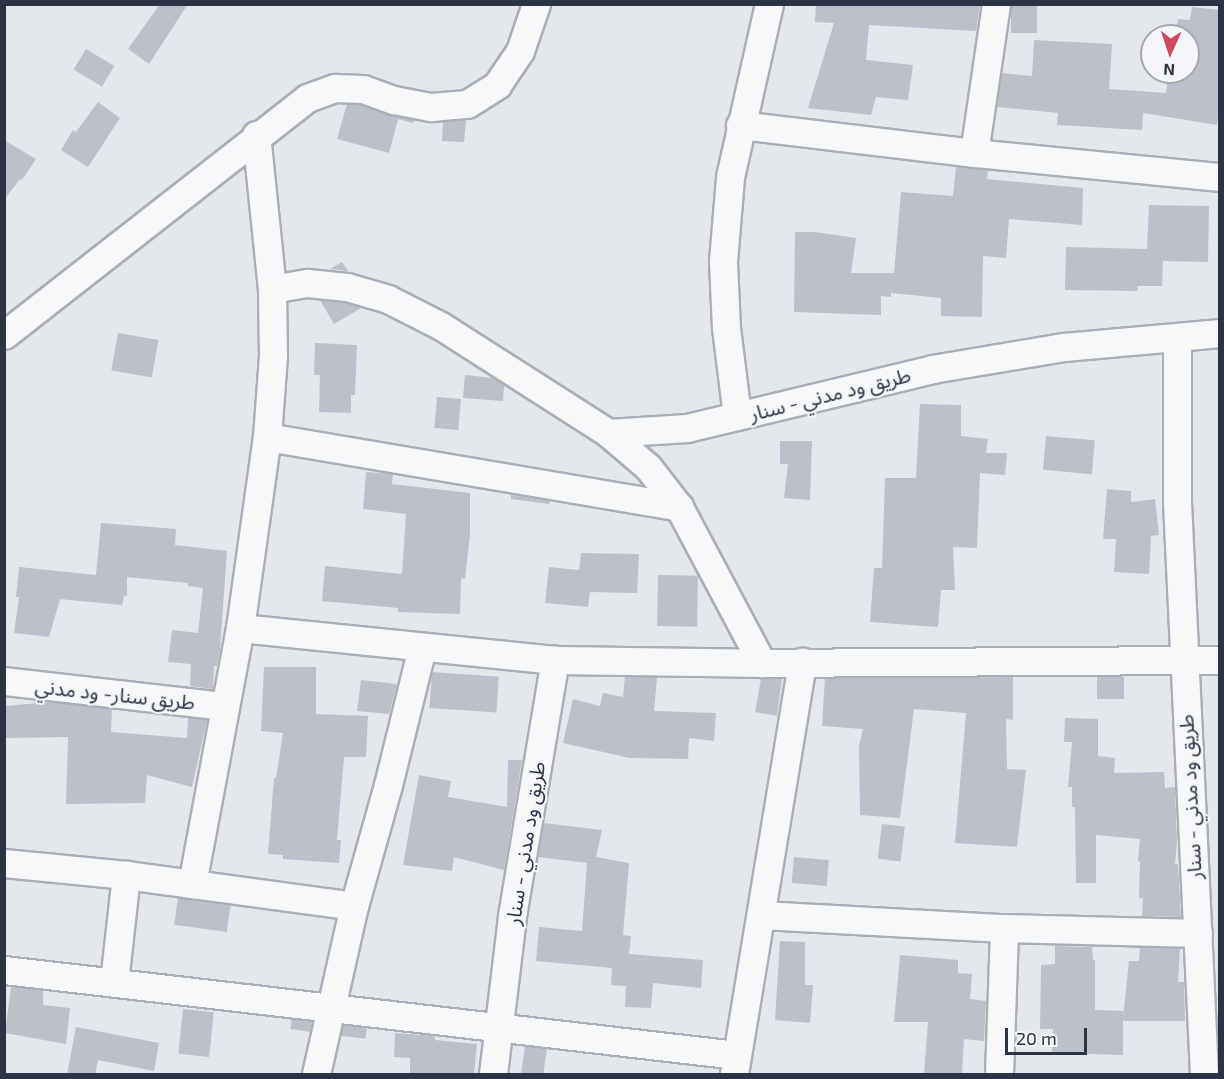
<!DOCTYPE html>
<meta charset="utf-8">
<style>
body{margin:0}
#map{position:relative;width:1224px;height:1079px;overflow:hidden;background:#e4e7ec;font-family:"Exo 2","Noto Sans Arabic",sans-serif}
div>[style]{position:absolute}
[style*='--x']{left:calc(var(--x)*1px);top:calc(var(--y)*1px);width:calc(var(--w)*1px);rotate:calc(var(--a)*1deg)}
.building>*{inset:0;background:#bbc0ca;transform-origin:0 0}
.roads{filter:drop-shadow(2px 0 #a9aeb7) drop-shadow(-2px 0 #a9aeb7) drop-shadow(0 2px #a9aeb7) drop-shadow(0 -2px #a9aeb7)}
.minor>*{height:27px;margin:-13.5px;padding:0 13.5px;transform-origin:13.5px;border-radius:13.5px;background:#f7f8fa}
span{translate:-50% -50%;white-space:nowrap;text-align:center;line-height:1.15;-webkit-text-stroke:4.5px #f4f6f9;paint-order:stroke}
.street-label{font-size:20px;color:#2b3445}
.frame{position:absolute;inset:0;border:6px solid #2b3445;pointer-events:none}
.north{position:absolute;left:1140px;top:24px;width:60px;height:60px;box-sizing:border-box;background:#f4f6f9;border:2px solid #a4a8b1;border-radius:50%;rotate:183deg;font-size:16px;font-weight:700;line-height:24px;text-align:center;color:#2b3445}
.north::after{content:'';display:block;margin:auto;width:21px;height:27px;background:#d1495b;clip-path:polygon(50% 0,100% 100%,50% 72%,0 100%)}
.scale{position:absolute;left:1005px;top:1028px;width:82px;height:27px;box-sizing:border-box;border:3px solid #2b3445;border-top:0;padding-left:8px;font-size:18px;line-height:21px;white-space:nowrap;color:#2b3445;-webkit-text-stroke:4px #f4f6f9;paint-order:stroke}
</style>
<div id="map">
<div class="building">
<div style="clip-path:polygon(160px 4px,188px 4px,149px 64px,128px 49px)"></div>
<div style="clip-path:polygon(816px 4px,980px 4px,976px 31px,869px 25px,866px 60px,913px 65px,908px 100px,876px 97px,871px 115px,808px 108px,834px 23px,815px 22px)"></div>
<div style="left:1011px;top:4px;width:26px;height:29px"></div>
<div style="clip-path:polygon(1192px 7px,1220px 10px,1220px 97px,1217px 125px,1143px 113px,1142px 130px,1057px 125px,1058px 113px,997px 107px,1002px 73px,1032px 76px,1034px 40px,1112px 44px,1109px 89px,1166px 93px,1169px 72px,1188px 72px,1188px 36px,1175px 36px,1178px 19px,1190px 20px)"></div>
<div style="left:86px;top:49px;width:33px;height:24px;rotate:31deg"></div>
<div style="clip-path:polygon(98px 102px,120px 118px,88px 167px,61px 150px,73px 130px,76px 132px)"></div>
<div style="clip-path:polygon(347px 104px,360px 105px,414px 120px,413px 123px,398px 119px,389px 153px,337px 139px)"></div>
<div style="clip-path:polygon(466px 120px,464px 142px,442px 141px,443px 122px)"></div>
<div style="clip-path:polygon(4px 140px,36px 159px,22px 180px,20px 179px,4px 200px)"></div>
<div style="clip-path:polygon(956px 167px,988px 170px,987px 179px,1083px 188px,1082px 225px,1009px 219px,1006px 258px,983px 256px,982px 317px,941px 316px,941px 298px,891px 293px,891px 297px,881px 296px,881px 315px,794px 312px,795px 232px,815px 232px,856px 238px,851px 273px,894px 273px,901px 192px,953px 196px)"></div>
<div style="clip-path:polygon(1149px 205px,1209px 206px,1208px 262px,1163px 261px,1162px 286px,1138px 286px,1137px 291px,1065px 290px,1066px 247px,1147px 249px)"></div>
<div style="clip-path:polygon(342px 262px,348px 271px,330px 269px)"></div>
<div style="clip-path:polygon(320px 300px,344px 303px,361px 308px,334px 324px)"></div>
<div style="left:118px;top:333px;width:41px;height:38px;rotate:10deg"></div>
<div style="clip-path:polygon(315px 343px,357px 345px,355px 395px,351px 395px,351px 413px,319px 412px,320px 375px,314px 375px)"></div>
<div style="clip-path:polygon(465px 375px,493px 378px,504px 385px,503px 401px,463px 398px)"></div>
<div style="left:437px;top:397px;width:24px;height:31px;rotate:5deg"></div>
<div style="clip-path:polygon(920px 404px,961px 405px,961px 436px,988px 439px,986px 453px,1007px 453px,1005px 475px,980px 473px,977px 548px,953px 547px,955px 590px,941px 590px,938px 627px,870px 622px,874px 568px,882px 568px,885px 478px,916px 478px)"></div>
<div style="left:1046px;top:436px;width:49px;height:34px;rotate:5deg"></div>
<div style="clip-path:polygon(780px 441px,812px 441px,810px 500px,784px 498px,788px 464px,780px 464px)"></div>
<div style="clip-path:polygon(366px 472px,393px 474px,392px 484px,470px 493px,470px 534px,465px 579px,461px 578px,460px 614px,398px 612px,398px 608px,322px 601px,325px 566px,402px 574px,406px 514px,363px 509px)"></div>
<div style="clip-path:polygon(1107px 489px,1131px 491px,1131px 502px,1155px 499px,1159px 535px,1151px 536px,1149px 574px,1114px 572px,1116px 539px,1103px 539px)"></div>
<div style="clip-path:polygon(511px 495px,550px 501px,549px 504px,511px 499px)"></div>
<div style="clip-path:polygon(101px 523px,176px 529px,175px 545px,227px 551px,220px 649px,217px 666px,214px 666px,213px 689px,190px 686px,191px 664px,168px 662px,172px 630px,198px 633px,203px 588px,188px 586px,188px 583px,127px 577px,127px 596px,124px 596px,122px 605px,60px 599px,49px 637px,14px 633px,19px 597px,16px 597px,19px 567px,96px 575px)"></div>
<div style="clip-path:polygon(581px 553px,639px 554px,637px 593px,590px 592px,588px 607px,545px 603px,549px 567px,579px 570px)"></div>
<div style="left:658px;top:575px;width:40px;height:51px;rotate:1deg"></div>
<div style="clip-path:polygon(264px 667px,316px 667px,316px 714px,368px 716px,366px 757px,344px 757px,337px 840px,341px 840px,339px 863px,283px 859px,283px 855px,268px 854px,274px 778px,276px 778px,283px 733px,261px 731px)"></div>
<div style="left:432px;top:672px;width:67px;height:36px;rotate:4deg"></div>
<div style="clip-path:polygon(625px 677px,657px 677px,654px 711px,716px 713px,714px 741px,689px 738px,688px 759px,630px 758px,563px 743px,573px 699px,600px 706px,603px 693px,623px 697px)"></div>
<div style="clip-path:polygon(1013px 677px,1013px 720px,1006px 719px,1007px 769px,1026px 770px,1017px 847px,955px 843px,966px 713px,914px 709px,900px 818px,860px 815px,859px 746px,863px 729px,822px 726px,825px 678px)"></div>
<div style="left:1097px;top:677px;width:27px;height:22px"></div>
<div style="clip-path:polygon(761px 679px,782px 679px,777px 716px,755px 712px)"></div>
<div style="clip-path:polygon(361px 680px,397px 684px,389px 714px,357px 711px)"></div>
<div style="clip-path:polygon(51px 702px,112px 709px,111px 732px,187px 738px,188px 718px,207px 720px,192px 787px,147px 775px,145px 803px,66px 804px,68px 737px,4px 738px,4px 706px)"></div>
<div style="clip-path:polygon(1065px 718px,1098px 719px,1098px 756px,1115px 758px,1114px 773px,1164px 772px,1165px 788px,1175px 787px,1177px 843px,1175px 864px,1178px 864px,1181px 917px,1142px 916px,1143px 898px,1139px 898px,1140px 861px,1138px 861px,1140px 839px,1096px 835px,1096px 883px,1076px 883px,1075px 807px,1072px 807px,1072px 787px,1068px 787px,1072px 742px,1064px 742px)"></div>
<div style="clip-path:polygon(508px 760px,522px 760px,504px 870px,454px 857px,452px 871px,403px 865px,419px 775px,451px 781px,448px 797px,507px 807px)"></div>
<div style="clip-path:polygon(544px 823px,602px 830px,596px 857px,629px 863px,623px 935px,631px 936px,629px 954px,703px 960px,701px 988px,653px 983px,651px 1008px,625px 1007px,626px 986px,611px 985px,612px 968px,536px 961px,539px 927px,582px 931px,587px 863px,538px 857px)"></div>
<div style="left:882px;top:824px;width:23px;height:35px;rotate:7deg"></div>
<div style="left:794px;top:857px;width:35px;height:26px;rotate:5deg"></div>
<div style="left:178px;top:898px;width:53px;height:27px;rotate:8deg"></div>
<div style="clip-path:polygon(780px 941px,805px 942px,805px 985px,813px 985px,810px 1023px,775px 1020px)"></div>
<div style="clip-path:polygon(1055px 946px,1092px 947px,1093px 960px,1095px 960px,1095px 1010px,1123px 1011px,1123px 1017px,1129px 961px,1139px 961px,1140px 947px,1180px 948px,1178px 982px,1184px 982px,1185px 1021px,1123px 1021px,1123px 1055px,1052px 1053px,1053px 1029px,1040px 1029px,1041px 965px,1055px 964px)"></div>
<div style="clip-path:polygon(900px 955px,958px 960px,958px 973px,972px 974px,970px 999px,986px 1001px,984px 1041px,964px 1039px,962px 1074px,924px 1074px,928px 1022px,894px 1022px)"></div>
<div style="clip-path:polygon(11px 987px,43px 990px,43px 1005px,70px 1008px,66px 1044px,5px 1033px)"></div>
<div style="left:183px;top:1009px;width:31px;height:45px;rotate:6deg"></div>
<div style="left:292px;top:1019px;width:20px;height:10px;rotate:9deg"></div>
<div style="left:343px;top:1025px;width:24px;height:11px;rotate:7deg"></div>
<div style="clip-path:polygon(76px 1027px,159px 1043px,154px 1071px,98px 1060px,95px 1074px,67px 1074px)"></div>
<div style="clip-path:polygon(395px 1033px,435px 1036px,435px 1040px,477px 1044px,474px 1074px,410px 1074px,410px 1058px,394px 1057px)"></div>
<div style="left:525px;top:1046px;width:22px;height:28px;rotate:8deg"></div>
</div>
<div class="roads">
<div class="minor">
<div style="--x:740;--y:125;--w:236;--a:6.8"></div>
<div style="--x:974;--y:153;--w:247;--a:5.6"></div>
<div style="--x:974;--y:153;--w:151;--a:-81.6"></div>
<div style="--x:272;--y:289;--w:36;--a:-10"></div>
<div style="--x:307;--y:283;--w:40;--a:5.7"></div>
<div style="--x:347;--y:287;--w:43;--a:16.3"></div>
<div style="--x:388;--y:299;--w:59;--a:27"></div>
<div style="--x:441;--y:326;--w:198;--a:32.6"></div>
<div style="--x:608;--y:433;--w:52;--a:40.4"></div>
<div style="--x:648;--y:467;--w:51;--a:52.2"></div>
<div style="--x:679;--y:507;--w:177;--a:62"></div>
<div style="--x:4;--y:335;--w:385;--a:-38"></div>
<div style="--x:307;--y:98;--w:30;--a:-20"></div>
<div style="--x:335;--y:88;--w:28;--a:2"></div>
<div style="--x:363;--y:89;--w:33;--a:20"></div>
<div style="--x:394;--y:100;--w:38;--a:11"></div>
<div style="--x:431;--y:107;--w:36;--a:-5"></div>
<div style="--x:467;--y:104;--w:36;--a:-32"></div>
<div style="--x:497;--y:85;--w:41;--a:-55.9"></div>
<div style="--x:520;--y:51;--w:50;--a:-71.2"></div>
<div style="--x:1177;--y:337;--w:165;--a:90"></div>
<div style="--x:1177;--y:502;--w:573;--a:87.3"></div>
<div style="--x:737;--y:416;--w:89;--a:-97.1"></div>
<div style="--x:726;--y:328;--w:67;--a:-92.6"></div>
<div style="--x:723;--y:261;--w:84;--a:-85.2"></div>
<div style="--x:730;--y:177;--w:177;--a:-77.3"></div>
<div style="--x:608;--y:433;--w:79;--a:-3.6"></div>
<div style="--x:687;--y:428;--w:252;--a:-13.5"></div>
<div style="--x:932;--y:369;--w:134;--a:-9.5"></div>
<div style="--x:1064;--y:347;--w:157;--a:-5.1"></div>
<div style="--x:267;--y:437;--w:418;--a:9.6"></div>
<div style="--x:240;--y:628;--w:317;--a:5.8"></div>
<div style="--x:555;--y:660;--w:207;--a:0.8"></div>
<div style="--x:762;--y:663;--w:458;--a:-0.4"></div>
<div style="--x:4;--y:681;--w:222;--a:6.5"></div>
<div style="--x:4;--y:863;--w:123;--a:5.6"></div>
<div style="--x:126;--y:875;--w:230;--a:7.7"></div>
<div style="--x:192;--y:884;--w:260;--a:-79.4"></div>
<div style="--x:240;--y:628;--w:193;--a:-82"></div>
<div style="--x:267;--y:437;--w:81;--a:-85.8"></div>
<div style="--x:273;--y:356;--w:67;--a:-90.9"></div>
<div style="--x:272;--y:289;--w:155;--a:-95.9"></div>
<div style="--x:761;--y:915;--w:243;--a:3.1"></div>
<div style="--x:1004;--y:928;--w:194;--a:1.5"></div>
<div style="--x:4;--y:970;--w:737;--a:6.62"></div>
<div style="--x:114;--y:982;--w:108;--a:-83.6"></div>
<div style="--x:316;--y:1074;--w:172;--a:-77.3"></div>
<div style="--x:354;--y:906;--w:126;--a:-74.3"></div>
<div style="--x:388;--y:785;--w:141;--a:-76.1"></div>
<div style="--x:493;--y:1074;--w:159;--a:-83.1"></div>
<div style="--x:512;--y:916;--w:260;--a:-80.5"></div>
<div style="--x:734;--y:1074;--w:418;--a:-80.6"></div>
<div style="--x:999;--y:1074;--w:146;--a:-88"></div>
</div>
</div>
<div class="street-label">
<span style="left:830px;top:394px;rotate:-14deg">طريق ود مدني - سنار</span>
<span style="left:115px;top:694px;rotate:6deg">طريق سنار- ود مدني</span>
<span style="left:1190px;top:797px;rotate:-93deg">طريق ود مدني - سنار</span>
<span style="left:525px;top:843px;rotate:-81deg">طريق ود مدني - سنار</span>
</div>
<div class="frame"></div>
<div class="north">N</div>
<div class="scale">20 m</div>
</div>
